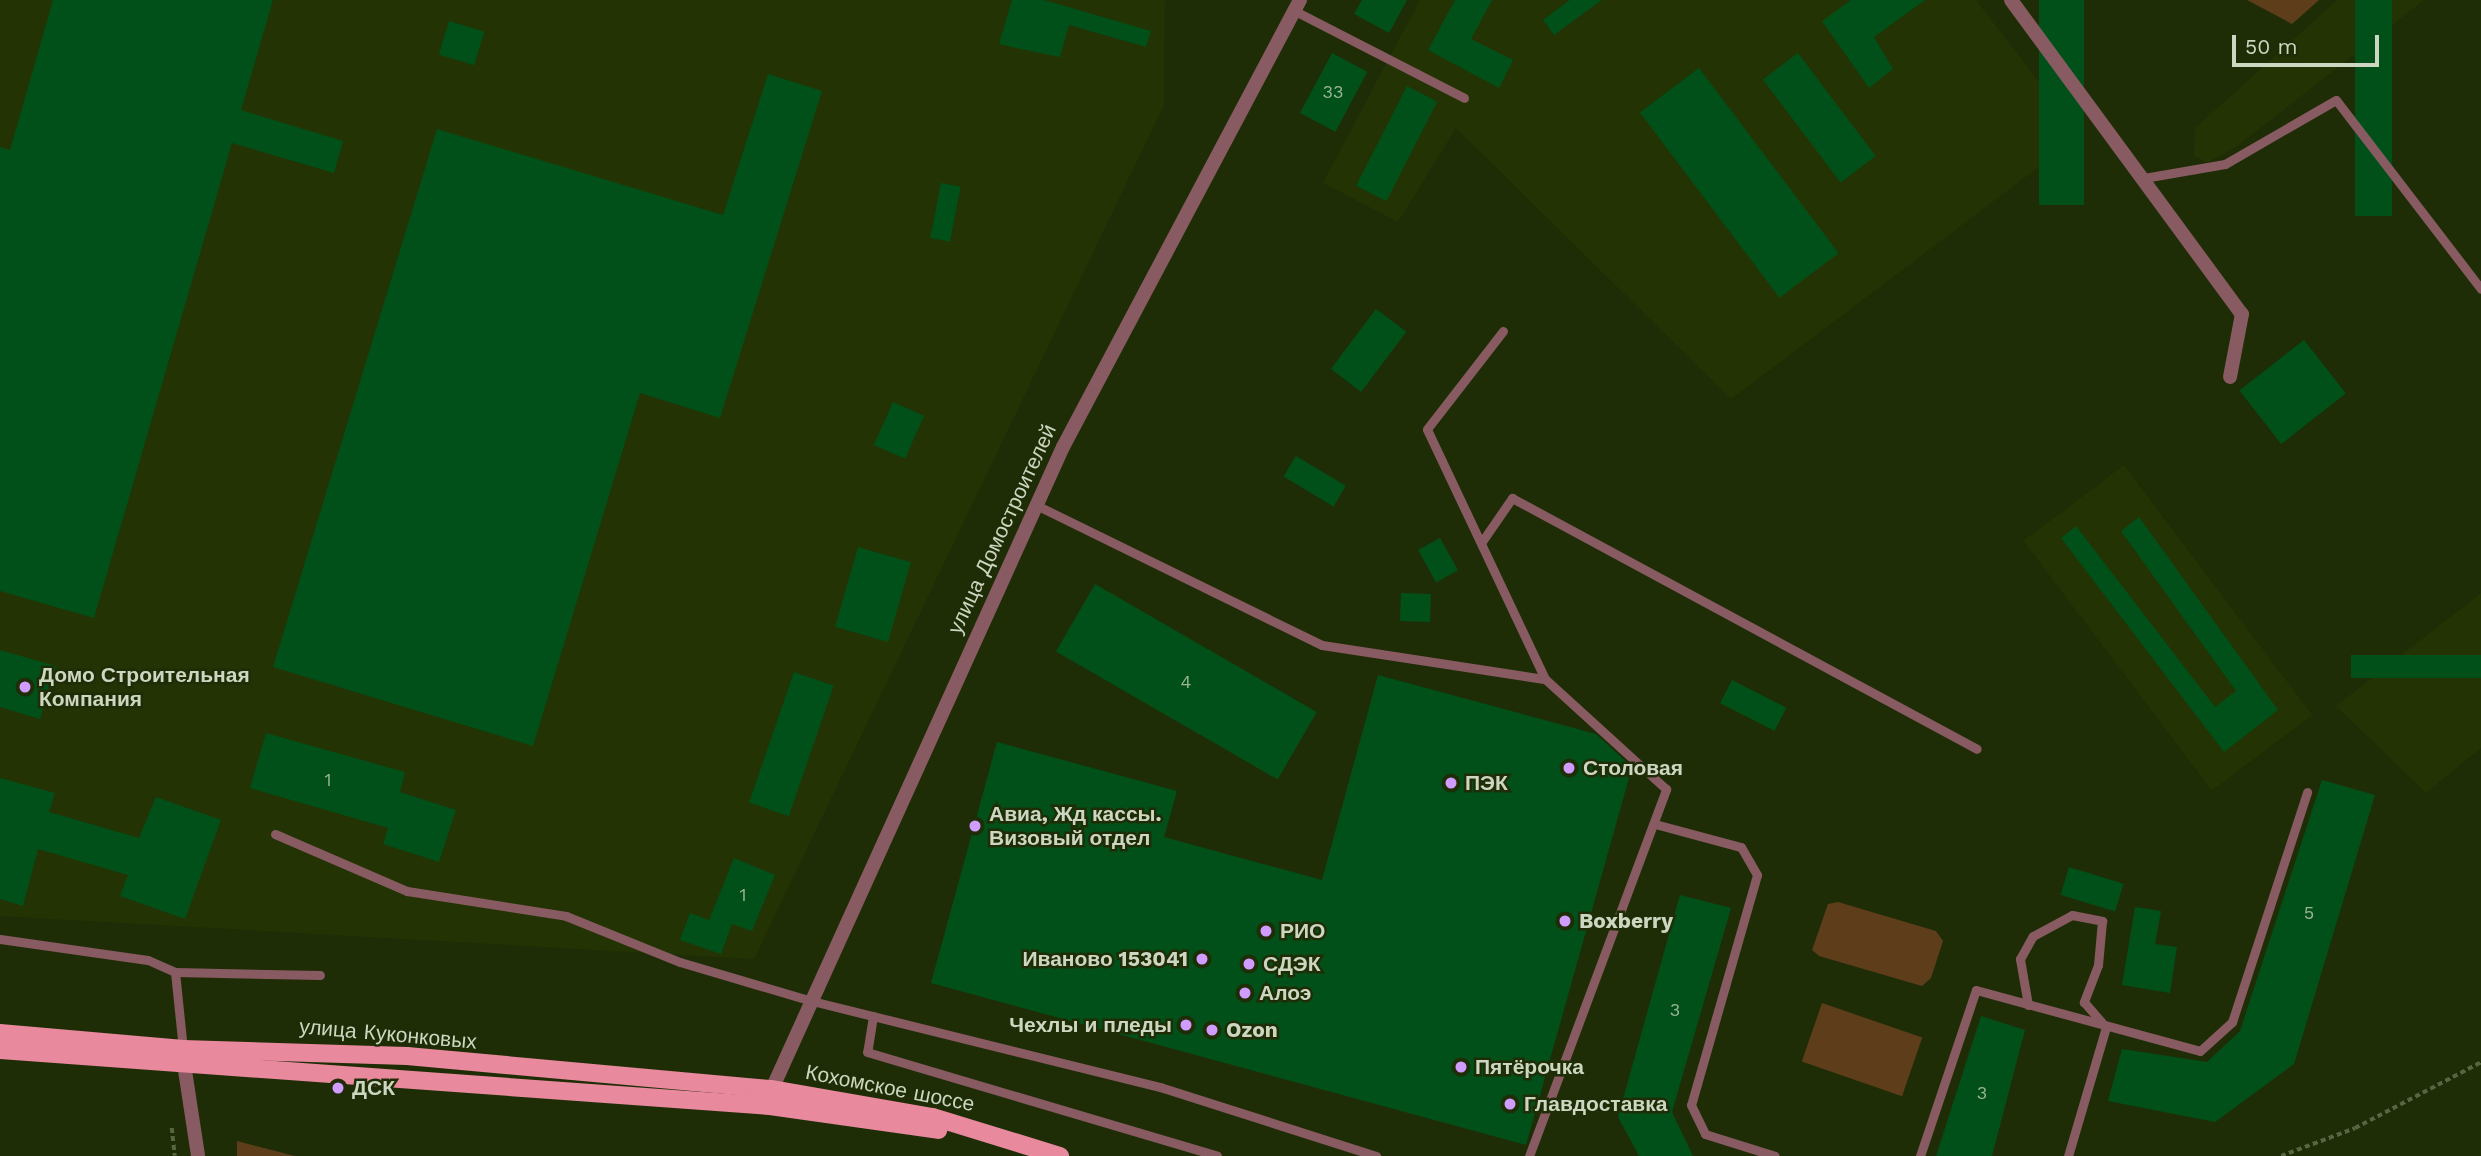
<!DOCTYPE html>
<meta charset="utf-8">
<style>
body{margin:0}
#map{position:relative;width:2481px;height:1156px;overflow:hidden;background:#1f2d06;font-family:"Work Sans",sans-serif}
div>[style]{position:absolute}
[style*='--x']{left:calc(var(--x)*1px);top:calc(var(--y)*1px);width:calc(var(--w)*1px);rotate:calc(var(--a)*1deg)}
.built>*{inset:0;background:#233303;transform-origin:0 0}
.green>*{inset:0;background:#5d3d1a;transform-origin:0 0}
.building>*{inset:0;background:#025019;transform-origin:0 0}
.path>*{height:3.5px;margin-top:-1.75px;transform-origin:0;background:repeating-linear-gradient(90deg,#586543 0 5px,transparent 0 8.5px)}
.lane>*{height:9px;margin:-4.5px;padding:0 4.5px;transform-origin:4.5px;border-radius:4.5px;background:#885a62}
.street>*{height:14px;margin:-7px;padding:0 7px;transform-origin:7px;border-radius:7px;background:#885a62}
.primary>*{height:18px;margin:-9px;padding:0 9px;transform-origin:9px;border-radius:9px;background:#e8899d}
.dots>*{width:19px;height:19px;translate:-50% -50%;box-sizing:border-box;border:4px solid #1f2d06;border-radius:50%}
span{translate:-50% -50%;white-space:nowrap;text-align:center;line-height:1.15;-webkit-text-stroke:5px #1f2d06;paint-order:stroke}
.number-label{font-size:18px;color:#9ab496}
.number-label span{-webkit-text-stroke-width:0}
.street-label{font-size:21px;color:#ccd6c0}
.poi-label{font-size:21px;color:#ccd6c0;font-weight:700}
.left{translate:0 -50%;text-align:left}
.right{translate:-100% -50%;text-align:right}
.scale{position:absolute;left:2232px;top:35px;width:147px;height:32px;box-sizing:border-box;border:4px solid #ccd6c0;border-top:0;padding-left:9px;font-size:21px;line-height:24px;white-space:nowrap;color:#ccd6c0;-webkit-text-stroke:5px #1f2d06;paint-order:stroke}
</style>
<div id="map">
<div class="built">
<div style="clip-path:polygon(0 0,1165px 0,1164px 105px,754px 959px,0 916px)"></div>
<div style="clip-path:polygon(1420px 0,1976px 0,2080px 136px,1731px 399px,1456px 128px,1398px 222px,1323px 183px)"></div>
<div style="clip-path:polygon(2337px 0,2424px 0,2240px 144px,2207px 163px,2194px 156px,2195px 128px)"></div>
<div style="left:2124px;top:465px;width:313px;height:126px;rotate:53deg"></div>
<div style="clip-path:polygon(2481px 593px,2481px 748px,2426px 793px,2336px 706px)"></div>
</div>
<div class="green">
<div style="clip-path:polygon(2247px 0,2319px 0,2292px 24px)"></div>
<div style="clip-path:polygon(1838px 902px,1936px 931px,1943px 941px,1931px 978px,1922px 986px,1819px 956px,1812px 950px,1828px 904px)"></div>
<div style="left:1822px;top:1003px;width:106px;height:62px;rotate:19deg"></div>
<div style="clip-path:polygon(237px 1141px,295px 1156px,237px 1156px)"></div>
</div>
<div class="building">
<div style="clip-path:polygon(53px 0,273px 0,241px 110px,343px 141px,334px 173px,232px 143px,94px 618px,0 591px,0 147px,10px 150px)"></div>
<div style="clip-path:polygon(1012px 0,1044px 0,1151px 31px,1146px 47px,1069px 25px,1060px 57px,1016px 48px,999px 44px)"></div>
<div style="clip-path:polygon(1362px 0,1407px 0,1389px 33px,1354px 14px)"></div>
<div style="clip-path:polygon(1455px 0,1492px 0,1471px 39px,1513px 60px,1499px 88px,1428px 50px)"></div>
<div style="clip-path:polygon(1570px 0,1602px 0,1554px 35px,1543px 20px)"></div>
<div style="clip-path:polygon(1851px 0,1925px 0,1874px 37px,1893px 69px,1869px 88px,1822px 21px)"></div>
<div style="left:2039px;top:0;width:45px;height:205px"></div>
<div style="left:2355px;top:0;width:37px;height:216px"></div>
<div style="left:449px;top:21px;width:37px;height:35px;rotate:17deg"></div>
<div style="left:1332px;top:53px;width:40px;height:68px;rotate:28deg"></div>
<div style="left:1798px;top:53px;width:129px;height:44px;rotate:53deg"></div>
<div style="left:1699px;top:68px;width:232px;height:74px;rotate:53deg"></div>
<div style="clip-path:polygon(768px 74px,822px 91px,720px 418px,640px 393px,533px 746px,273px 667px,437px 129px,723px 215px)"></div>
<div style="left:1407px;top:86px;width:34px;height:112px;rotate:27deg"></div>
<div style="left:941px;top:183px;width:20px;height:56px;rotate:11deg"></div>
<div style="left:1376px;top:309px;width:38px;height:75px;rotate:37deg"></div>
<div style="left:2304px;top:340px;width:68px;height:82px;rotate:52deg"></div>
<div style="left:893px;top:402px;width:34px;height:47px;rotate:24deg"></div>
<div style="left:1296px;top:456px;width:58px;height:24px;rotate:31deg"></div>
<div style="clip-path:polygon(2139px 517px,2278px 710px,2224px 752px,2061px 538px,2076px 526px,2215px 707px,2236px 691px,2121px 531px)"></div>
<div style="left:1440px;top:538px;width:37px;height:25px;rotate:61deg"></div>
<div style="left:858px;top:547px;width:55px;height:83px;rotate:16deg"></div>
<div style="left:1095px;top:584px;width:256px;height:78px;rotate:30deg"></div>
<div style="left:1401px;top:593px;width:30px;height:28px;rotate:2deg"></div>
<div style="clip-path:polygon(0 650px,56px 666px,40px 719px,0 707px)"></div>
<div style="left:2481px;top:655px;width:23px;height:130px;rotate:90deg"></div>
<div style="left:794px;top:672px;width:42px;height:138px;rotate:19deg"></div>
<div style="clip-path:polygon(1378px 675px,1596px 734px,1632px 767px,1526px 1145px,931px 983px,997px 742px,1177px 791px,1164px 837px,1322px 880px)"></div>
<div style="left:1732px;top:680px;width:61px;height:26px;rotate:27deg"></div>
<div style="clip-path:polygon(266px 733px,405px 772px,400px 792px,456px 810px,439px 862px,383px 844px,388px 828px,250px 788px)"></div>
<div style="clip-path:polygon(0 778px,55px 793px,49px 812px,139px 838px,156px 797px,221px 820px,185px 919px,120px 896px,128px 875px,38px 849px,23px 906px,0 899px)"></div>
<div style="clip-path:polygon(2322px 780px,2375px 795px,2294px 1064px,2215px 1122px,2108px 1101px,2122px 1049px,2207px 1062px,2240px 1031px)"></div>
<div style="clip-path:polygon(734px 858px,775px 875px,752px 931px,732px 924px,721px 954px,680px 940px,690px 913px,709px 920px)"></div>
<div style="left:2069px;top:867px;width:57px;height:29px;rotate:17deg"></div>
<div style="clip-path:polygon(1680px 895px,1731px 908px,1672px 1112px,1693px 1156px,1639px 1156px,1618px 1117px)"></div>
<div style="clip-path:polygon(2135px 907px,2161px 911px,2155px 944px,2177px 947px,2170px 993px,2122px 985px)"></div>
<div style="clip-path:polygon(1981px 1016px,2025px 1030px,1992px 1156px,1936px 1156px)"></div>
</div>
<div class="path">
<div style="--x:172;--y:1128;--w:28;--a:84"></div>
<div style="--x:2281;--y:1156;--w:79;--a:-20.7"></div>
<div style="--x:2355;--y:1128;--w:142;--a:-27.6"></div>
</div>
<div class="lane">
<div style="--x:1295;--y:11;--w:190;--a:27.2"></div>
<div style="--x:2144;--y:178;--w:82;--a:-9.8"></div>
<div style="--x:2225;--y:164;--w:128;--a:-30"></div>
<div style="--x:2336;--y:100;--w:238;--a:52.5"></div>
<div style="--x:1036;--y:505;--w:318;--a:26.1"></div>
<div style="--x:1322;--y:645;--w:226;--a:8.7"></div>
<div style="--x:1545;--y:679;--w:276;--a:-115.3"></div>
<div style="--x:1427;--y:429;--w:124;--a:-52.2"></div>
<div style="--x:1481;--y:543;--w:55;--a:-55.4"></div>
<div style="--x:1512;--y:498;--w:528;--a:28.36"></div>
<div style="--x:1655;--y:824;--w:89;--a:15"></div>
<div style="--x:1741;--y:847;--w:32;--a:60"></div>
<div style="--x:1757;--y:875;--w:239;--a:106"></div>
<div style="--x:1691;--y:1105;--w:32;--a:64"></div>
<div style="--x:1705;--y:1134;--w:73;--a:17.4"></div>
<div style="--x:275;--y:834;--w:144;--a:23.4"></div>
<div style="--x:407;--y:891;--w:161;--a:8.9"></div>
<div style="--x:566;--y:916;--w:123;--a:22"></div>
<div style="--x:680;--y:962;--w:134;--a:16.5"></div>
<div style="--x:808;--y:1000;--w:363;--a:13.9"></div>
<div style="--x:1160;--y:1087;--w:227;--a:17.7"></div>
<div style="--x:0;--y:939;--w:149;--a:8.1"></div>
<div style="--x:148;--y:960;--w:30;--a:24"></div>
<div style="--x:175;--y:972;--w:77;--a:84.1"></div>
<div style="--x:175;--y:972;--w:145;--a:1.2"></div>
<div style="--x:2028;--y:1005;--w:47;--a:-99.9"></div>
<div style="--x:2020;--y:959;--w:26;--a:-61"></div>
<div style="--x:2033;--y:936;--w:44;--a:-28.3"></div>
<div style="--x:2072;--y:915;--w:31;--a:11"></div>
<div style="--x:2102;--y:921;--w:44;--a:95.2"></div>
<div style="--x:2098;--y:965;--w:40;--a:111"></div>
<div style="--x:2084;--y:1002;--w:33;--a:49"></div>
<div style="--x:2106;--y:1027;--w:134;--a:106.4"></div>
<div style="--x:873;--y:1016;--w:36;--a:99"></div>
<div style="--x:867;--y:1052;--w:365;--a:16.5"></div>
<div style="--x:1529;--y:1156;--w:392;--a:-69.5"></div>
<div style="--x:1666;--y:789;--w:164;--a:-137.7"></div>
<div style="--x:1920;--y:1156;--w:175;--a:-71.4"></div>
<div style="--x:1976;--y:990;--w:232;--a:15.2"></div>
<div style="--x:2200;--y:1051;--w:43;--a:-42.2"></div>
<div style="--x:2232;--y:1022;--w:242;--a:-71.9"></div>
</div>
<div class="street">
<div style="--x:2011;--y:0;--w:390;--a:53.7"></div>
<div style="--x:2242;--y:314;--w:64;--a:100.8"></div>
<div style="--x:184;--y:1064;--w:93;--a:81.3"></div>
<div style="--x:772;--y:1089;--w:705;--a:-65.62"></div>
<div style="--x:1063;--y:447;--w:506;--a:-62.07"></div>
</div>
<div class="primary">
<div style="--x:0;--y:1033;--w:184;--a:5"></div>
<div style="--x:183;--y:1049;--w:224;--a:1.8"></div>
<div style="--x:407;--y:1056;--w:366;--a:5.2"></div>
<div style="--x:772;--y:1089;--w:163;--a:9.9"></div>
<div style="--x:933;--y:1117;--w:133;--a:17.1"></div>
<div style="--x:0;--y:1050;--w:772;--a:4.16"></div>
<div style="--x:770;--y:1106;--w:170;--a:8.1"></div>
</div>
<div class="dots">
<div style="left:25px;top:687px;background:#d09dff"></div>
<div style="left:1569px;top:768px;background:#d09dff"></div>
<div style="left:1451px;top:783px;background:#d09dff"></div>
<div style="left:975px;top:826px;background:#d09dff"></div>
<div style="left:1565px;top:921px;background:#d09dff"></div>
<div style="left:1266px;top:931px;background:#d09dff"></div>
<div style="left:1202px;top:959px;background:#d09dff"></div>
<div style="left:1249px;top:964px;background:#d09dff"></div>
<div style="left:1245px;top:993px;background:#d09dff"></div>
<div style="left:1186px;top:1025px;background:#d09dff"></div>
<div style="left:1212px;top:1030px;background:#d09dff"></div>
<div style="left:1461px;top:1067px;background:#d09dff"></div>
<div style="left:338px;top:1088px;background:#d09dff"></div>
<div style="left:1510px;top:1104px;background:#d09dff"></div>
</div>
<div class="number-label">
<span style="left:1333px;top:92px">33</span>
<span style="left:1186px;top:682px">4</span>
<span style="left:328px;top:780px">1</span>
<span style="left:743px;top:895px">1</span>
<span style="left:2309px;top:913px">5</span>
<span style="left:1675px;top:1010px">3</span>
<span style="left:1982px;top:1093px">3</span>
</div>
<div class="street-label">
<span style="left:1002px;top:529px;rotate:-65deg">улица Домостроителей</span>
<span style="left:388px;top:1034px;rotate:5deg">улица Куконковых</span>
<span style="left:890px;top:1088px;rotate:11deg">Кохомское шоссе</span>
</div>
<div class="poi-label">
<span class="left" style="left:39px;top:687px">Домо Строительная<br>Компания</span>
<span class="left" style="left:1583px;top:768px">Столовая</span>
<span class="left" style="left:1465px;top:783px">ПЭК</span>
<span class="left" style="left:989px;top:826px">Авиа, Жд кассы.<br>Визовый отдел</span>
<span class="left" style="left:1579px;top:921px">Boxberry</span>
<span class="left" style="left:1280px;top:931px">РИО</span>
<span class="right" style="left:1188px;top:959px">Иваново 153041</span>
<span class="left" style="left:1263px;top:964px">СДЭК</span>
<span class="left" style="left:1259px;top:993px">Алоэ</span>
<span class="right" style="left:1172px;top:1025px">Чехлы и пледы</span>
<span class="left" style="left:1226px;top:1030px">Ozon</span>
<span class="left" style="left:1475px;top:1067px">Пятёрочка</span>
<span class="left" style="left:352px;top:1088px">ДСК</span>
<span class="left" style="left:1524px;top:1104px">Главдоставка</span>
</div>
<div class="scale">50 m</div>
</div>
